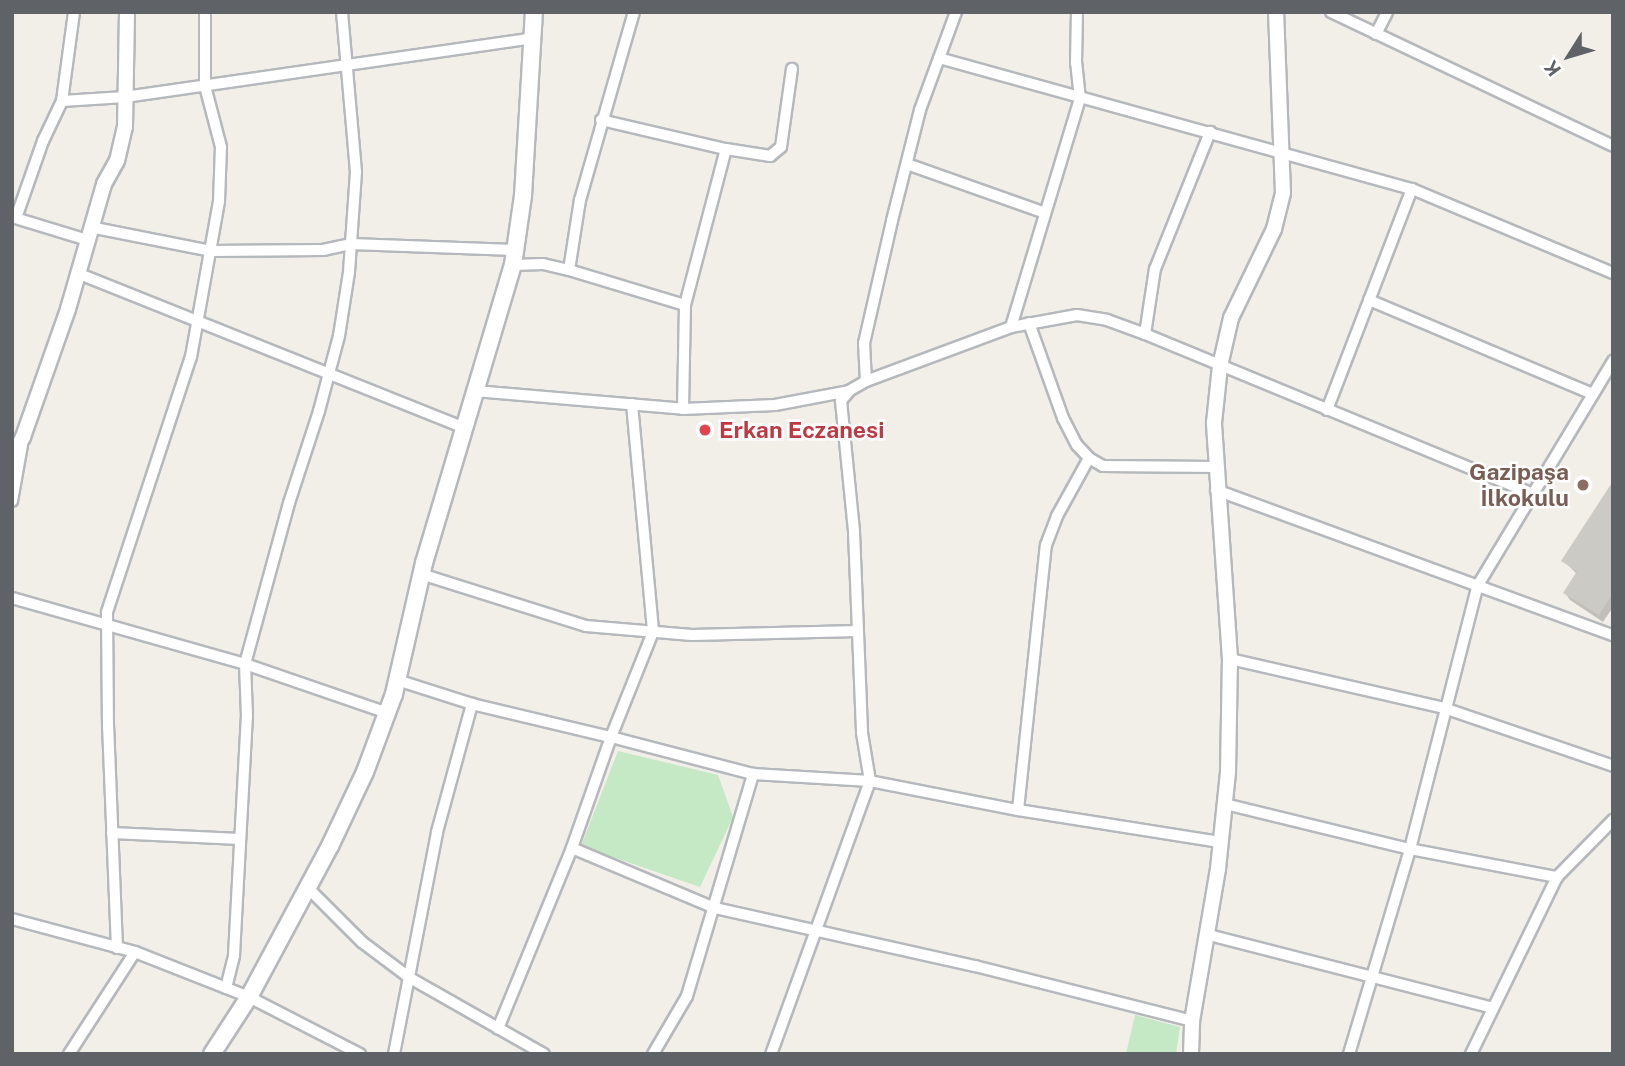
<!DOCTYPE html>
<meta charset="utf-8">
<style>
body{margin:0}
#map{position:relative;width:1625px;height:1066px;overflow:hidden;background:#f1efe8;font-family:"Public Sans",sans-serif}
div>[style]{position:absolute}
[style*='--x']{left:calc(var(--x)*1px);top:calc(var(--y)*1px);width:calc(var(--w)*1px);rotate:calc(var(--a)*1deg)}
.green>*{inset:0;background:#c5e8c5}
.shadow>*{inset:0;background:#0003}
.building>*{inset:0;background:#cccac5}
.roads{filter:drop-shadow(2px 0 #b5b8bc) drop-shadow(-2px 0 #b5b8bc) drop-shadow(0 2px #b5b8bc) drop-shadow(0 -2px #b5b8bc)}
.minor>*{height:10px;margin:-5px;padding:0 5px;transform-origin:5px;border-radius:5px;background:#fff}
.tertiary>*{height:14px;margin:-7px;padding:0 7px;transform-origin:7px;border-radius:7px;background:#fff}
.secondary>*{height:16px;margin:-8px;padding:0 8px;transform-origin:8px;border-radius:8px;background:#fff}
.dots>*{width:19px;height:19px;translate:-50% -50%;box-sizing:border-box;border:4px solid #fff;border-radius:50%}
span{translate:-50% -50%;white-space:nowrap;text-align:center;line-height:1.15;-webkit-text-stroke:5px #fff;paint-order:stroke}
.health-label{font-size:23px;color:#be3a42;font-weight:700}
.left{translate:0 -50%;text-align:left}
.education-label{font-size:23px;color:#785e54;font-weight:700}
.right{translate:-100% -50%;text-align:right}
.frame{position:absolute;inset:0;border:14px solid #5f6368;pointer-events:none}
.north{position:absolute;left:1534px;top:21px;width:70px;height:70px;-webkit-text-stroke:5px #fff;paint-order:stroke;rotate:233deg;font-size:19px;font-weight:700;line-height:28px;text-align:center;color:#5f6368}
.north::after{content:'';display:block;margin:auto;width:24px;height:32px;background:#5f6368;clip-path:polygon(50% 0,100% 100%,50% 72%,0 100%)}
</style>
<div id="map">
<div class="green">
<div style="clip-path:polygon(618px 751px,718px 775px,733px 817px,700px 887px,581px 846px)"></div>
<div style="clip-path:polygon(1135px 1015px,1180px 1027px,1176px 1054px,1126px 1054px)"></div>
</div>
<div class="shadow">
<div style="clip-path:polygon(1613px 484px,1613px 607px,1603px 622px,1570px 600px,1565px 593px,1577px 574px,1564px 561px)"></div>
</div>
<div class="building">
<div style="clip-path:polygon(1613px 481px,1613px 593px,1599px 615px,1563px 593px,1577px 571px,1561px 561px)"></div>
</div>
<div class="roads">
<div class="minor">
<div style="--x:956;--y:12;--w:104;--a:110.2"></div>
<div style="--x:920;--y:110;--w:114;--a:104.2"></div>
<div style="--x:892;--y:221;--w:125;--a:102.9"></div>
<div style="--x:864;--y:343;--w:38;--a:87"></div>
<div style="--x:866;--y:381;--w:155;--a:-20.4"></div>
<div style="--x:1011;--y:327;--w:67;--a:-10.3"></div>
<div style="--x:1077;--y:315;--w:30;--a:9"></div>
<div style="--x:1107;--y:320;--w:40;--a:20.2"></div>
<div style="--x:1145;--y:334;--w:420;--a:22.4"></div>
<div style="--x:1331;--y:12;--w:312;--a:25.4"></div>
<div style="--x:1376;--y:34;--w:25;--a:-63"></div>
<div style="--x:939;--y:58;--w:491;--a:15.5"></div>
<div style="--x:1412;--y:189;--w:218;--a:22.7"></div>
<div style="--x:62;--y:101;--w:63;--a:-3.6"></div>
<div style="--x:125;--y:97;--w:411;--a:-8.2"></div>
<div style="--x:601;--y:120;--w:128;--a:13.1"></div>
<div style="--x:726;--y:149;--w:45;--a:9"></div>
<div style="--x:770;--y:156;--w:14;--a:-39"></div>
<div style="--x:781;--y:147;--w:79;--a:-82"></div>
<div style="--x:907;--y:164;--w:146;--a:19.5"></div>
<div style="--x:12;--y:217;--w:78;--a:17"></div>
<div style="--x:16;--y:218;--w:82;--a:-70.7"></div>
<div style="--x:43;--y:141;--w:44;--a:-64.6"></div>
<div style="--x:62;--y:101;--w:90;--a:-82.3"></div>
<div style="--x:90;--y:227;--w:123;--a:11.2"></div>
<div style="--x:211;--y:251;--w:112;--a:-0.5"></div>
<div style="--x:323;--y:250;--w:29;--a:-12"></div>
<div style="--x:351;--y:244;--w:164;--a:2.1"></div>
<div style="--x:513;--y:265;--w:30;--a:-2"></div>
<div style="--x:543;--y:264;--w:27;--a:13"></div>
<div style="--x:569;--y:270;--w:121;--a:16.8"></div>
<div style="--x:569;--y:270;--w:71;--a:-81.1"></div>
<div style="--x:580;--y:200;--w:196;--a:-74"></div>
<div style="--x:77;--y:273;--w:417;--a:21.8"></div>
<div style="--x:1369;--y:300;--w:243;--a:22.8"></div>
<div style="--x:1029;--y:323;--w:101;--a:70.3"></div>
<div style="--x:1063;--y:418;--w:30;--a:63"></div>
<div style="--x:1077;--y:445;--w:18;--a:47"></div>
<div style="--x:1089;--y:458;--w:16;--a:30"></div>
<div style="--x:1103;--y:466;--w:113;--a:0.5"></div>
<div style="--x:1011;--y:327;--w:238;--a:-73.2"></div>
<div style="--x:1080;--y:99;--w:36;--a:-96"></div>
<div style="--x:1076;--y:63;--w:51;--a:-88.9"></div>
<div style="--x:1145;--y:334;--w:66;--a:-81.3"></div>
<div style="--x:1155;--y:269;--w:148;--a:-68.1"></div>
<div style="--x:866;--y:381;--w:20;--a:150"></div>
<div style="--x:849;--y:391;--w:13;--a:129"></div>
<div style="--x:841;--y:401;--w:132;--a:84.3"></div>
<div style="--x:854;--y:532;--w:201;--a:87.7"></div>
<div style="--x:862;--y:733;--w:49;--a:80.5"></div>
<div style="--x:870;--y:781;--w:151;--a:11.1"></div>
<div style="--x:1018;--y:810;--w:206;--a:9"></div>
<div style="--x:475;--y:391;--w:209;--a:4.9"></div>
<div style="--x:683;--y:409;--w:92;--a:-2.5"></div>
<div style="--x:775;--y:405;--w:75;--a:-10.7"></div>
<div style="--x:632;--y:404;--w:229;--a:84.7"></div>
<div style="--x:653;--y:632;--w:113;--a:111.8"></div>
<div style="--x:611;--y:737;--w:147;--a:14.6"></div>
<div style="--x:753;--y:774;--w:117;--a:3.4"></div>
<div style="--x:870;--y:781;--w:290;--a:109.9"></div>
<div style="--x:683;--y:409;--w:104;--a:-88.9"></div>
<div style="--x:685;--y:305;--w:161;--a:-75.3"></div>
<div style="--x:1327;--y:410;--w:237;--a:-69"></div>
<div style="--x:1216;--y:490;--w:423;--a:20.1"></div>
<div style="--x:12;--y:501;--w:57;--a:-79.9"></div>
<div style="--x:421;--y:574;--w:173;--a:17.5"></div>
<div style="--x:586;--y:626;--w:106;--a:4.9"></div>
<div style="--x:692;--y:635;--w:166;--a:-1.4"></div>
<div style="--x:12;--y:598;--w:242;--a:15.8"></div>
<div style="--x:245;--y:664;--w:150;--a:19"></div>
<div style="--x:1230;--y:659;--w:220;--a:12.9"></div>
<div style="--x:1444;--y:708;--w:179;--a:18.9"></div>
<div style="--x:397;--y:680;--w:79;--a:17.7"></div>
<div style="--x:472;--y:704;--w:143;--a:13.4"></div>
<div style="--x:611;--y:737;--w:118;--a:109.4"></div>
<div style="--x:572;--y:848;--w:195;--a:112.3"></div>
<div style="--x:1225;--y:804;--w:190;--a:13.7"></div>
<div style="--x:1410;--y:849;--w:150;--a:10.8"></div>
<div style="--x:1018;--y:810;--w:266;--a:-84"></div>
<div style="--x:1046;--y:545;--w:31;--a:-69"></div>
<div style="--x:1057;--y:516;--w:66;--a:-61.1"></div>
<div style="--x:112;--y:833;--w:128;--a:2.7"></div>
<div style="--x:572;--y:848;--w:155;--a:22.8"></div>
<div style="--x:715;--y:908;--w:266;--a:12.6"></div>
<div style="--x:975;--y:966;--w:224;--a:14.2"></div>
<div style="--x:307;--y:887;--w:78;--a:45"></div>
<div style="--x:362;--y:942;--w:60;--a:36.9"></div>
<div style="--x:410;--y:978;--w:154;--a:29.6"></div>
<div style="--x:12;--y:919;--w:127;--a:15"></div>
<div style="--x:135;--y:952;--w:123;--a:21.5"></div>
<div style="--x:249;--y:997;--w:125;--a:27.2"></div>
<div style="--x:1209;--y:935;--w:293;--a:14.4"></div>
<div style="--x:117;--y:948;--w:221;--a:-92.3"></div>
<div style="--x:108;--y:727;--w:115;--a:-90.5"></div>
<div style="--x:107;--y:612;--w:268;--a:-71.8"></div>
<div style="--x:191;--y:357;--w:158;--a:-79.8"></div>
<div style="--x:219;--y:201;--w:54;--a:-87.9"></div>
<div style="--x:221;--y:147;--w:63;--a:-104.7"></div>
<div style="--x:205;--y:86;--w:74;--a:-90"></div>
<div style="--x:226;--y:988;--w:34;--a:-76"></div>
<div style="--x:234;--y:955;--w:239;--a:-86.9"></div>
<div style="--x:247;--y:716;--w:52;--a:-92.2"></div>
<div style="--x:245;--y:664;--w:167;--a:-74.7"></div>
<div style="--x:289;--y:503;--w:97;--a:-71.9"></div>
<div style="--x:319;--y:411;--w:78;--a:-75.1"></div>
<div style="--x:339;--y:336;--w:65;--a:-81.1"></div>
<div style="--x:349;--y:272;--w:100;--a:-86"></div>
<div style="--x:356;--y:172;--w:161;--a:-95"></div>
<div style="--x:69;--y:1054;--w:121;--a:-57.1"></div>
<div style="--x:394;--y:1054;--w:226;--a:-79"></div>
<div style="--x:437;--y:832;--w:133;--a:-74.7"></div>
<div style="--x:653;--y:1054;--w:67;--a:-59.6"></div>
<div style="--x:687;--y:996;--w:232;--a:-73.4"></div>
<div style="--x:1349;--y:1054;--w:214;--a:-73.4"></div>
<div style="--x:1410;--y:849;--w:273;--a:-75.6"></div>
<div style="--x:1478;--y:585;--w:262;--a:-58.9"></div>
<div style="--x:1471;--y:1054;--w:197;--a:-64.1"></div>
<div style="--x:1557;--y:877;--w:80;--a:-45.5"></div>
</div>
<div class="tertiary">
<div style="--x:12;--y:457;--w:23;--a:-61"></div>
<div style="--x:23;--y:437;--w:136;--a:-70.6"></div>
<div style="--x:68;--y:309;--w:130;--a:-73.9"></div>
<div style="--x:104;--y:184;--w:26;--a:-61"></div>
<div style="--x:117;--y:161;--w:35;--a:-77"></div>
<div style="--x:125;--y:127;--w:115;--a:-89"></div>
<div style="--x:1191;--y:1054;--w:33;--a:-88"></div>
<div style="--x:1192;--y:1021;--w:154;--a:-80.3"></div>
<div style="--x:1218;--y:869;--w:98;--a:-84.1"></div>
<div style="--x:1228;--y:772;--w:113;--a:-89"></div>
<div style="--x:1230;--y:659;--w:237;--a:-93.9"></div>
<div style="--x:1214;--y:423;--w:57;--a:-84"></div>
<div style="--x:1220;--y:366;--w:49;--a:-77.1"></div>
<div style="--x:1231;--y:318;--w:99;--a:-64.2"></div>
<div style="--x:1274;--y:229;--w:37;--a:-76"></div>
<div style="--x:1283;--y:193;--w:181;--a:-92.2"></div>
</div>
<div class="secondary">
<div style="--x:212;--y:1054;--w:68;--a:-57"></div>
<div style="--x:249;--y:997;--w:171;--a:-61.8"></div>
<div style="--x:330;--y:846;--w:82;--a:-64.7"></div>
<div style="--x:365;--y:772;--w:83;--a:-69.6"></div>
<div style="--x:394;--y:694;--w:134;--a:-77.1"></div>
<div style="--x:424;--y:563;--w:311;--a:-73.4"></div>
<div style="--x:513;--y:265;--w:70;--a:-81.8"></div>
<div style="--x:523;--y:196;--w:184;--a:-86.6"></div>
</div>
</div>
<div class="dots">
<div style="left:705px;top:430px;background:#e0444e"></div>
<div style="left:1583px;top:485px;background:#8d6e63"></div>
</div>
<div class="health-label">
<span class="left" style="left:719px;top:430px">Erkan Eczanesi</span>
</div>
<div class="education-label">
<span class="right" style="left:1569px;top:485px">Gazipaşa<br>İlkokulu</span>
</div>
<div class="frame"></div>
<div class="north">K</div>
</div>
